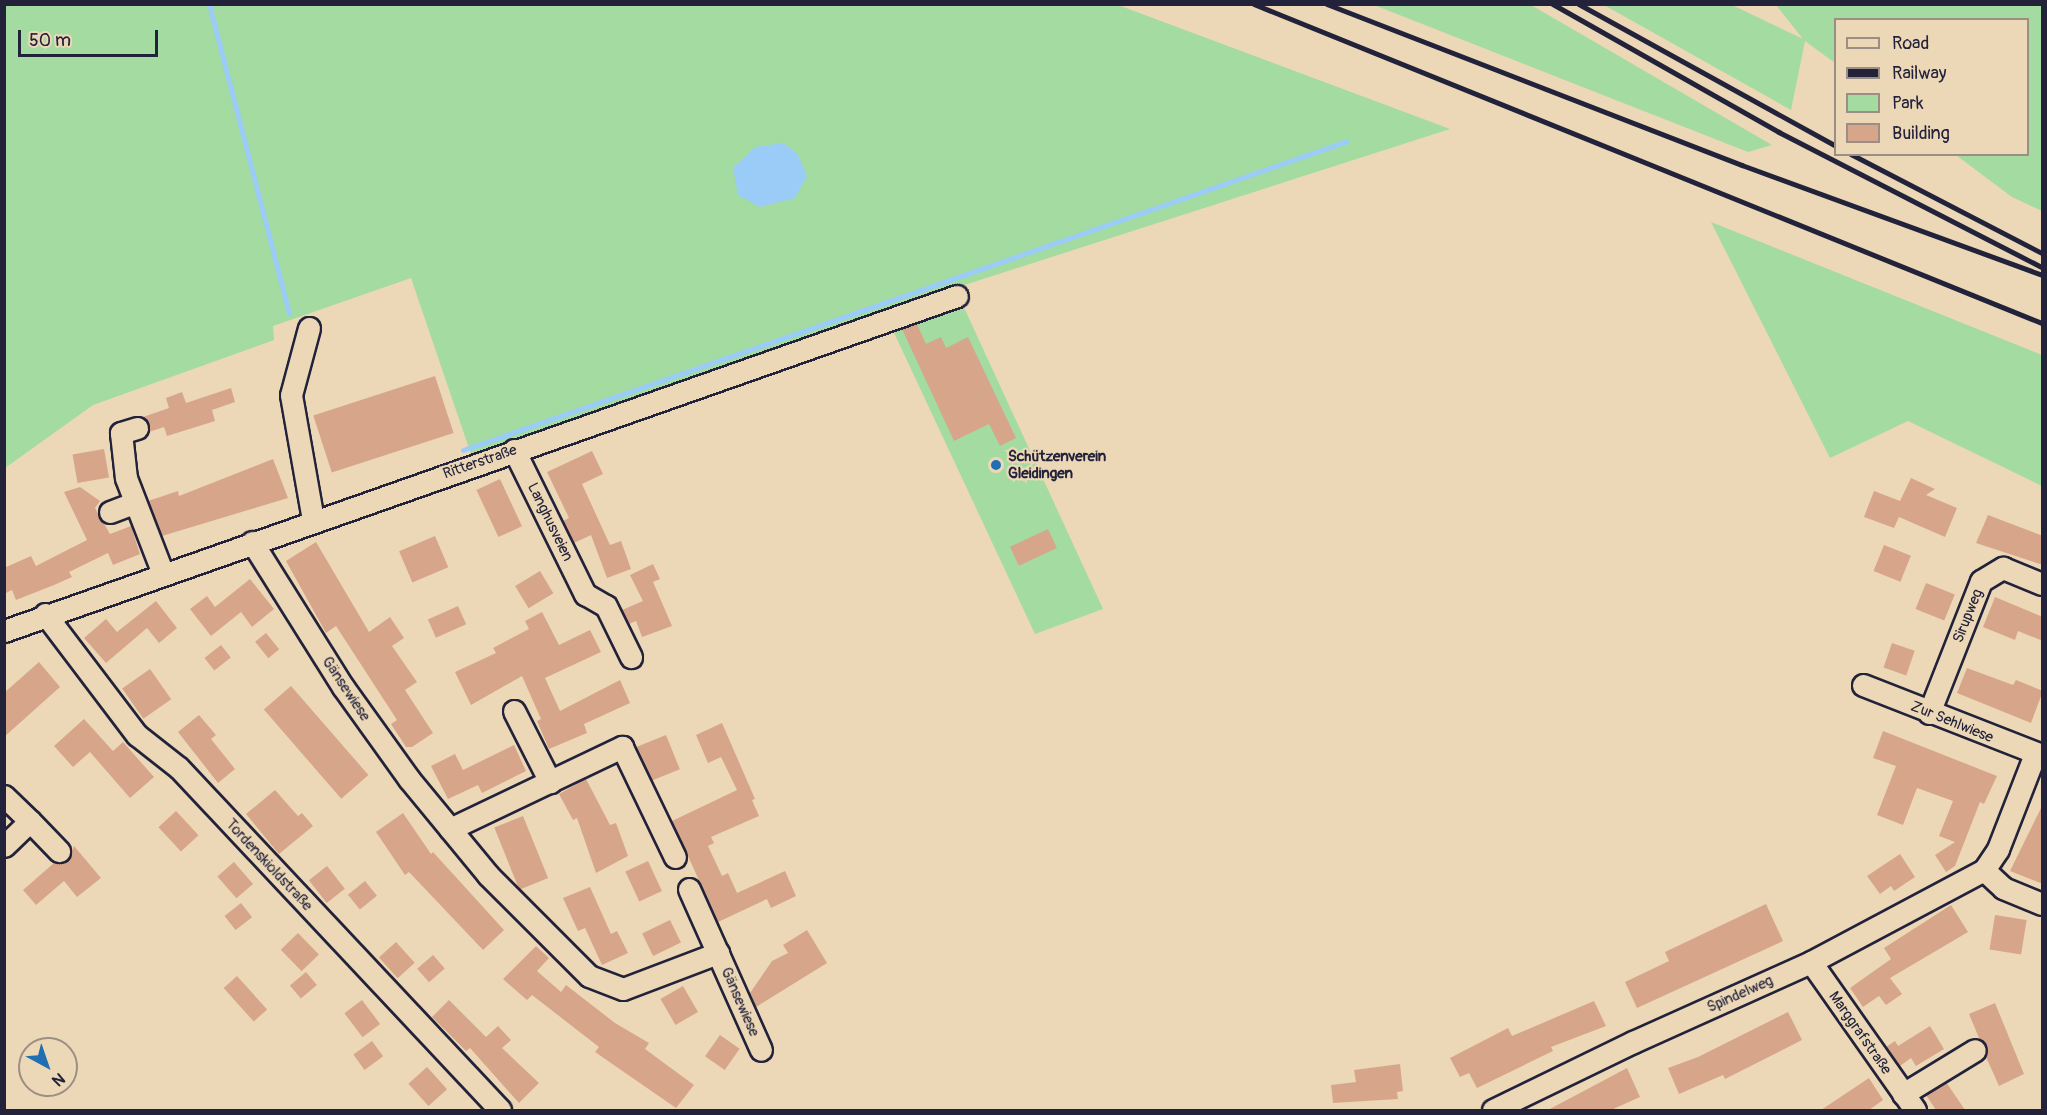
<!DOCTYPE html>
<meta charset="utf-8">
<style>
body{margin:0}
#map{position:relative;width:2047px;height:1115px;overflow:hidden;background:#ecd8b6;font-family:Pangolin,sans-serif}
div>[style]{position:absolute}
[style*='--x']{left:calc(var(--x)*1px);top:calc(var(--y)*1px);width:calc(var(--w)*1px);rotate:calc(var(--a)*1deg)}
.green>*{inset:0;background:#a3dba0}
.water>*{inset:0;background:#9bccf7}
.stream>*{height:5px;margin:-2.5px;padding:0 2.5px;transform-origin:2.5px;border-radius:2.5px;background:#9bccf7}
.building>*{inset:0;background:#d7a68a;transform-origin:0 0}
.roads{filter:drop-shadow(2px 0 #22223b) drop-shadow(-2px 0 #22223b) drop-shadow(0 2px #22223b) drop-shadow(0 -2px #22223b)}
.minor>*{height:21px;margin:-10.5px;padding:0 10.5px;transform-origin:10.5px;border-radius:10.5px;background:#ecd8b6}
.rail>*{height:4.5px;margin:-2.25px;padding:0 2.25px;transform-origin:2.25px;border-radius:2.25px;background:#22223b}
.dots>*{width:16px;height:16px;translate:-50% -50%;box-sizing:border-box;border:3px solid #ecd8b6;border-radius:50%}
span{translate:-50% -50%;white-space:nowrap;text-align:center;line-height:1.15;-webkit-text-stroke:4.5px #ecd8b6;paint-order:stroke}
.poi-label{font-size:15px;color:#22223b;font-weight:700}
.left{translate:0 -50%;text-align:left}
.street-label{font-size:15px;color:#22223b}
.frame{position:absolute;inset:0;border:6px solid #22223b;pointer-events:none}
.legend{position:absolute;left:1834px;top:18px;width:195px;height:138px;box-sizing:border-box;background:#ecd8b6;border:2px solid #9b8f85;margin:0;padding:8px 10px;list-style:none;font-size:18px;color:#22223b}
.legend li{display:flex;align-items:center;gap:12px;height:30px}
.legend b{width:30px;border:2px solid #9b8f85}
.north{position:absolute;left:18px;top:1037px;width:60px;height:60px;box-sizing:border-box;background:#ecd8b6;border:2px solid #9b8f85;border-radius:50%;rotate:140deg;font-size:16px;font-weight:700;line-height:24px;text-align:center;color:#22223b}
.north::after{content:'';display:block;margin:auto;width:21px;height:27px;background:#1f6fb2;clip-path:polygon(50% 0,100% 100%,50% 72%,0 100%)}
.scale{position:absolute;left:18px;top:30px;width:140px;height:27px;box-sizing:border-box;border:3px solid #22223b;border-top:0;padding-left:8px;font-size:18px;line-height:21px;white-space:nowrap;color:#22223b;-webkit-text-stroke:4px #ecd8b6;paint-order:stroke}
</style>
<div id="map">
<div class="green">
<div style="clip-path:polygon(5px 5px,1118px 5px,1450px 129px,955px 288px,1103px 609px,1035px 634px,889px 322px,474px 463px,411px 278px,273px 326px,274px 340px,93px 405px,5px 468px)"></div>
<div style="clip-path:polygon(1374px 5px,1531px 5px,1772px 145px,1748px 152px)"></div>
<div style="clip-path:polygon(1604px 5px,1732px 5px,1803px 39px,1776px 5px,2042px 5px,2042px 211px,2012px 197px,1956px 155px,2028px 154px,2028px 20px,1836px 20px,1835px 63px,1805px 41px,1791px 110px)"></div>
<div style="clip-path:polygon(1711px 222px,2042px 355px,2042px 486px,1908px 421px,1830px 458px)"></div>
</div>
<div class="water">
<div style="clip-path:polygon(783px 143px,797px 153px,807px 176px,795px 198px,760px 207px,738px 195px,733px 168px,755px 147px)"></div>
</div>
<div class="stream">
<div style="--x:209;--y:4;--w:319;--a:75.5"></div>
<div style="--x:463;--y:450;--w:936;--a:-19.27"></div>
</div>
<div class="building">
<div style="clip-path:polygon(917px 324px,926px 344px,941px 337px,946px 348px,968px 337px,1016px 438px,1000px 446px,989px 424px,954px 441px,902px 329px)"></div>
<div style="left:435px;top:376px;width:60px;height:128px;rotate:72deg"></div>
<div style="clip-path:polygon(231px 388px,235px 402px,212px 410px,215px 421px,167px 436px,164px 427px,149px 432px,149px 424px,143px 417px,169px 408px,166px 398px,182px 392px,186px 403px)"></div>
<div style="left:104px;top:449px;width:29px;height:32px;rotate:80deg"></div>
<div style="clip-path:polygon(592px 451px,603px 474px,582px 484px,610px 545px,621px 541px,631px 569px,607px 578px,591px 535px,574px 543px,563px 521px,569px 518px,547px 472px)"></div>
<div style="clip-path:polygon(273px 459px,288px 498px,162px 536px,148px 501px,178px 491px,179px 496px)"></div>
<div style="clip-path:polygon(1911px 478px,1935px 489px,1926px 495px,1957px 508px,1945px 537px,1899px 517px,1894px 528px,1864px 517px,1874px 491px,1900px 501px)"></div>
<div style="left:500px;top:479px;width:52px;height:26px;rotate:65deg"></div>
<div style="clip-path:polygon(80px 487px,100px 501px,95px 508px,110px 534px,131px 526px,140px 554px,113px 565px,108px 553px,69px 572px,72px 577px,54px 585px,16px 600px,12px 590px,4px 594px,4px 568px,31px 556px,36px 566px,87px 540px,64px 492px)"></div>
<div style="clip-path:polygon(1988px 515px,2043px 536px,2043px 565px,1976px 543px)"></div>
<div style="left:1048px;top:529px;width:21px;height:42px;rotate:65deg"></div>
<div style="left:435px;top:536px;width:34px;height:39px;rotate:67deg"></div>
<div style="clip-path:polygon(316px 542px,369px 632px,390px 617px,404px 638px,392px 646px,417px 682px,405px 690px,433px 733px,412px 747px,406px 747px,391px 724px,397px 720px,336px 626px,326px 633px,286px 561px)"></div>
<div style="left:1884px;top:545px;width:29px;height:28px;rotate:22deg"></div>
<div style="clip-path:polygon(653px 564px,660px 579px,653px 582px,672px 626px,642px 637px,636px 621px,629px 624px,622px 610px,643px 601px,630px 575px)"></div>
<div style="left:540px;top:571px;width:26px;height:29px;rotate:59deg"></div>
<div style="clip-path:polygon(250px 579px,274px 609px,252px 627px,241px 612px,211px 636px,190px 609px,207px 596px,215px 607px)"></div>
<div style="left:1926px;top:583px;width:31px;height:28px;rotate:22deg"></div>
<div style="clip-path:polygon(1995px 597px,2043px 617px,2043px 641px,2018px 631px,2015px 640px,1983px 627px)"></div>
<div style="clip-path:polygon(156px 601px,177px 628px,159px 643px,147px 628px,106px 663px,84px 638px,106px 619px,117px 632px)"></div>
<div style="left:458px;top:606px;width:20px;height:33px;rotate:66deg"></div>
<div style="clip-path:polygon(542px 612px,559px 645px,590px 630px,601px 652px,545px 678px,560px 711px,620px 680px,630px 703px,584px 724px,587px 733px,549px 749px,537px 721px,541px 719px,522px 676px,471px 705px,455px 672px,496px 653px,493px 648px,529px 629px,525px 621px)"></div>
<div style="left:266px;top:633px;width:21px;height:14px;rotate:51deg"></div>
<div style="left:1892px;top:643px;width:24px;height:26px;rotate:19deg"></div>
<div style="left:221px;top:645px;width:16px;height:21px;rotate:52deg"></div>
<div style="clip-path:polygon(39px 662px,60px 687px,4px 737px,4px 693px)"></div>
<div style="clip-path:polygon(1967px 668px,2013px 685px,2016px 680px,2043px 691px,2031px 723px,1957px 693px)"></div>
<div style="left:150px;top:669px;width:37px;height:34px;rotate:55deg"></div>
<div style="left:291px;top:686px;width:118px;height:36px;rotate:49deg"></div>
<div style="clip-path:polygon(199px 715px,216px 735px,211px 739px,235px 769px,218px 783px,178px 732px)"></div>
<div style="clip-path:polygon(84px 719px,113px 751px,123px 742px,154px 777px,130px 798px,90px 752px,73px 767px,54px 746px)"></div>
<div style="clip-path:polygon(722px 723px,755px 799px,752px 800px,759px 816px,711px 837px,714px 843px,708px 846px,722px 876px,728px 873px,737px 893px,785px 871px,796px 896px,771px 908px,767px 899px,718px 922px,672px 821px,737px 790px,721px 757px,708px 763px,696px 735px)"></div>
<div style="clip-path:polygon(1883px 731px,1997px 776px,1984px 804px,1980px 802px,1955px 866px,1946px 872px,1935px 855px,1955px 842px,1939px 836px,1953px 801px,1917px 788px,1903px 825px,1877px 815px,1896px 766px,1873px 758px)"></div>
<div style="left:666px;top:735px;width:37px;height:32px;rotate:68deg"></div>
<div style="clip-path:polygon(514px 745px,526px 771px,482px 793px,478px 785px,448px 799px,431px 766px,455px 754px,463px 770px)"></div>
<div style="clip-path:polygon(586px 779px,610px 825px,616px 823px,628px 856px,596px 873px,577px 818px,573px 820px,559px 794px)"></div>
<div style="clip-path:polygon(275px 790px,298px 816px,302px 813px,313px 826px,279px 854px,246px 814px)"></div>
<div style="clip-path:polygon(2043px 804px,2043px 884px,2010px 871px)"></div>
<div style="left:176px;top:811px;width:33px;height:24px;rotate:47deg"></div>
<div style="clip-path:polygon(403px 813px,431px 854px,433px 852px,504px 930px,483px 950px,409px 872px,405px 875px,376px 832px)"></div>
<div style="left:523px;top:816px;width:67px;height:31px;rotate:68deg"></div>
<div style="clip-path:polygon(74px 846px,101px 878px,77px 897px,64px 881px,36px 905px,23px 890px,54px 863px,67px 861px)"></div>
<div style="clip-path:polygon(1900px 854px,1915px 877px,1894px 891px,1891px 886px,1880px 894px,1867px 876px)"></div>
<div style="left:648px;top:861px;width:33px;height:25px;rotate:65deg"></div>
<div style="left:234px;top:862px;width:29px;height:22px;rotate:49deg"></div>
<div style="left:327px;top:866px;width:29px;height:23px;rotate:52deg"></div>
<div style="left:365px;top:881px;width:19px;height:22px;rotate:51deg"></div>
<div style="clip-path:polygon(590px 887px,611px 934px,617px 931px,628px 953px,602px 965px,585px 928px,578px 931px,563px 898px)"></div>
<div style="left:241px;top:903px;width:18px;height:21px;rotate:52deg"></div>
<div style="clip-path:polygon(1766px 904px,1783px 941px,1637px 1008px,1625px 982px,1669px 961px,1665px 952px)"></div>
<div style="clip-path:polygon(1951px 905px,1968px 932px,1890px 978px,1902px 994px,1886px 1005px,1879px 996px,1863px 1007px,1850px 988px,1891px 959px,1884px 948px)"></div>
<div style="left:1995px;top:915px;width:32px;height:35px;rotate:9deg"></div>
<div style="left:670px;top:920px;width:25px;height:31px;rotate:64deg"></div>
<div style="clip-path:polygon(807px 930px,827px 963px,756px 1007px,750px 993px,772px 961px,788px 953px,783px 945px)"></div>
<div style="left:298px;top:933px;width:30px;height:24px;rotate:46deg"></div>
<div style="left:396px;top:942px;width:28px;height:23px;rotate:48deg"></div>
<div style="clip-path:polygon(536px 946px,549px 958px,537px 971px,561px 992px,566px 985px,615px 1023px,649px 1043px,645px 1049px,694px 1085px,676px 1108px,595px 1052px,599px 1047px,532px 995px,527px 1000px,503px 979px)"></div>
<div style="left:433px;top:955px;width:18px;height:21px;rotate:49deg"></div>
<div style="left:306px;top:972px;width:17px;height:21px;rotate:50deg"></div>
<div style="left:237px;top:976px;width:45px;height:18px;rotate:48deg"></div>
<div style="left:683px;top:986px;width:30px;height:26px;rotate:60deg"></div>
<div style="left:362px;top:1000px;width:30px;height:22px;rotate:53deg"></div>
<div style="clip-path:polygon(449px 1000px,486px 1037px,498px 1026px,511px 1040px,502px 1048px,539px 1083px,519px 1103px,470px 1048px,466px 1051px,432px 1017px)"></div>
<div style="clip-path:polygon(1594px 1001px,1606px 1026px,1551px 1047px,1553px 1051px,1477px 1088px,1469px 1073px,1460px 1077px,1450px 1058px,1508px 1028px,1512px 1036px)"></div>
<div style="clip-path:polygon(1995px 1003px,2024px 1074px,1999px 1086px,1986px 1057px,1986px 1044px,1979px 1038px,1969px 1014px)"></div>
<div style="clip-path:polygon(1788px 1012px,1802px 1040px,1725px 1079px,1723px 1075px,1679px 1094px,1668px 1068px,1698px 1057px)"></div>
<div style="clip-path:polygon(1930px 1026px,1944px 1049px,1916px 1066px,1911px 1058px,1900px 1066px,1886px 1047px,1895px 1041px,1898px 1046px)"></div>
<div style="left:720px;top:1035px;width:24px;height:26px;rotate:35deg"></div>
<div style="left:372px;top:1041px;width:19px;height:23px;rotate:54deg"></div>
<div style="clip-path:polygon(1400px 1064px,1403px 1091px,1397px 1092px,1398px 1099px,1333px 1103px,1331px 1085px,1356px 1082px,1354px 1070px)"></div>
<div style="left:427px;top:1067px;width:30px;height:25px;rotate:48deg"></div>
<div style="clip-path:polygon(1627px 1068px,1640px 1097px,1611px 1110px,1548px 1110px)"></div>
<div style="clip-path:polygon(1869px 1078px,1883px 1100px,1869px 1110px,1821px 1110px)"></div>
<div style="clip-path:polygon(1946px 1082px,1965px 1110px,1936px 1110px,1926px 1095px)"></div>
</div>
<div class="roads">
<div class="minor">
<div style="--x:309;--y:328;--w:69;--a:105"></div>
<div style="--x:291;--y:395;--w:127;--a:80"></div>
<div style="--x:137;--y:428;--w:17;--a:163"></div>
<div style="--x:121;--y:433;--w:45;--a:83.7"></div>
<div style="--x:126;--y:478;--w:103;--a:68.9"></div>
<div style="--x:514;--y:450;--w:161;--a:63.8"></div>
<div style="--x:585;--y:594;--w:24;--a:30"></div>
<div style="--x:606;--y:606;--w:57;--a:63.9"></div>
<div style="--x:110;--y:512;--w:26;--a:-21"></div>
<div style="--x:252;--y:542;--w:171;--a:57.9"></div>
<div style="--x:343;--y:687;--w:113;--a:54.3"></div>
<div style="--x:409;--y:779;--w:124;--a:50.5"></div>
<div style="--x:488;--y:875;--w:143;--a:45"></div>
<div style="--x:589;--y:976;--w:36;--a:21"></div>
<div style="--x:623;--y:989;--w:102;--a:-20.8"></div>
<div style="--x:45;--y:614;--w:152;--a:52.8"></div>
<div style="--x:137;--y:735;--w:53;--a:38.2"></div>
<div style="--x:179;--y:768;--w:469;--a:46.8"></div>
<div style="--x:4;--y:631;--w:1010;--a:-19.37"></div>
<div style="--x:1863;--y:685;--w:192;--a:21.4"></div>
<div style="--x:514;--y:711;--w:80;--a:63.1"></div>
<div style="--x:1929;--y:713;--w:142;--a:-68.5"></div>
<div style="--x:1981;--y:581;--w:26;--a:-31"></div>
<div style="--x:2003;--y:568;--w:42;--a:22.3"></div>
<div style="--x:4;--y:796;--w:36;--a:44"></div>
<div style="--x:30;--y:821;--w:36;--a:136"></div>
<div style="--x:30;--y:821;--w:42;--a:46"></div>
<div style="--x:450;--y:829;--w:191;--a:-25.5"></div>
<div style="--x:622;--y:747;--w:122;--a:64.3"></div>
<div style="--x:1984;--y:870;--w:26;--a:43"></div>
<div style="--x:2003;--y:888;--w:42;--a:22.3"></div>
<div style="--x:689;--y:889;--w:176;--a:65.9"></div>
<div style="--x:1811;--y:962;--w:181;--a:54.9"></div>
<div style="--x:1903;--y:1094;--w:84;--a:-31.4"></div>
<div style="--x:1493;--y:1110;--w:156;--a:-25.9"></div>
<div style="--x:1633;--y:1042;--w:195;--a:-24.2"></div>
<div style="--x:1811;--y:962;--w:196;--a:-28"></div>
<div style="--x:1984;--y:870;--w:25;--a:-56"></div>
<div style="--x:1998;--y:849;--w:102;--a:-68.7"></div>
</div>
</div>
<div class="rail">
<div style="--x:1254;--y:4;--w:850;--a:22.04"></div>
<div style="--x:1327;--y:4;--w:445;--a:21.2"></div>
<div style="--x:1742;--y:165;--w:320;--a:20.1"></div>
<div style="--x:1553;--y:4;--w:260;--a:29.5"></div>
<div style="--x:1779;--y:132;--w:296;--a:27.2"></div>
<div style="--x:1579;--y:4;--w:294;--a:28.9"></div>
<div style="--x:1851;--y:154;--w:215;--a:27.4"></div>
</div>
<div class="dots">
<div style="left:996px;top:465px;background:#1f6fb2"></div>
</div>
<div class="poi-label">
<span class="left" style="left:1008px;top:465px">Schützenverein<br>Gleidingen</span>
</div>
<div class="street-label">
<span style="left:480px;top:462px;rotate:-19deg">Ritterstraße</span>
<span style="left:550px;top:522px;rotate:64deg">Langhusveien</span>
<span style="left:1968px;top:616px;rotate:-68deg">Sirupweg</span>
<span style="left:346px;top:689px;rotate:56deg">Gänsewiese</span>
<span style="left:1952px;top:722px;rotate:22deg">Zur Sehlwiese</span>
<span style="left:269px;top:865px;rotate:47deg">Tordenskioldstraße</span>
<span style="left:1740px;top:994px;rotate:-24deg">Spindelweg</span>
<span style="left:740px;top:1002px;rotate:66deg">Gänsewiese</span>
<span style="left:1860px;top:1033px;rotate:55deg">Marggrafstraße</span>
</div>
<div class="frame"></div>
<ul class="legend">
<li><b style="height:8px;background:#ecd8b6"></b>Road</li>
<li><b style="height:8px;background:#22223b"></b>Railway</li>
<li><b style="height:16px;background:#a3dba0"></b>Park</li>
<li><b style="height:16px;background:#d7a68a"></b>Building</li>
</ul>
<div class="north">N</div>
<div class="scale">50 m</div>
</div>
